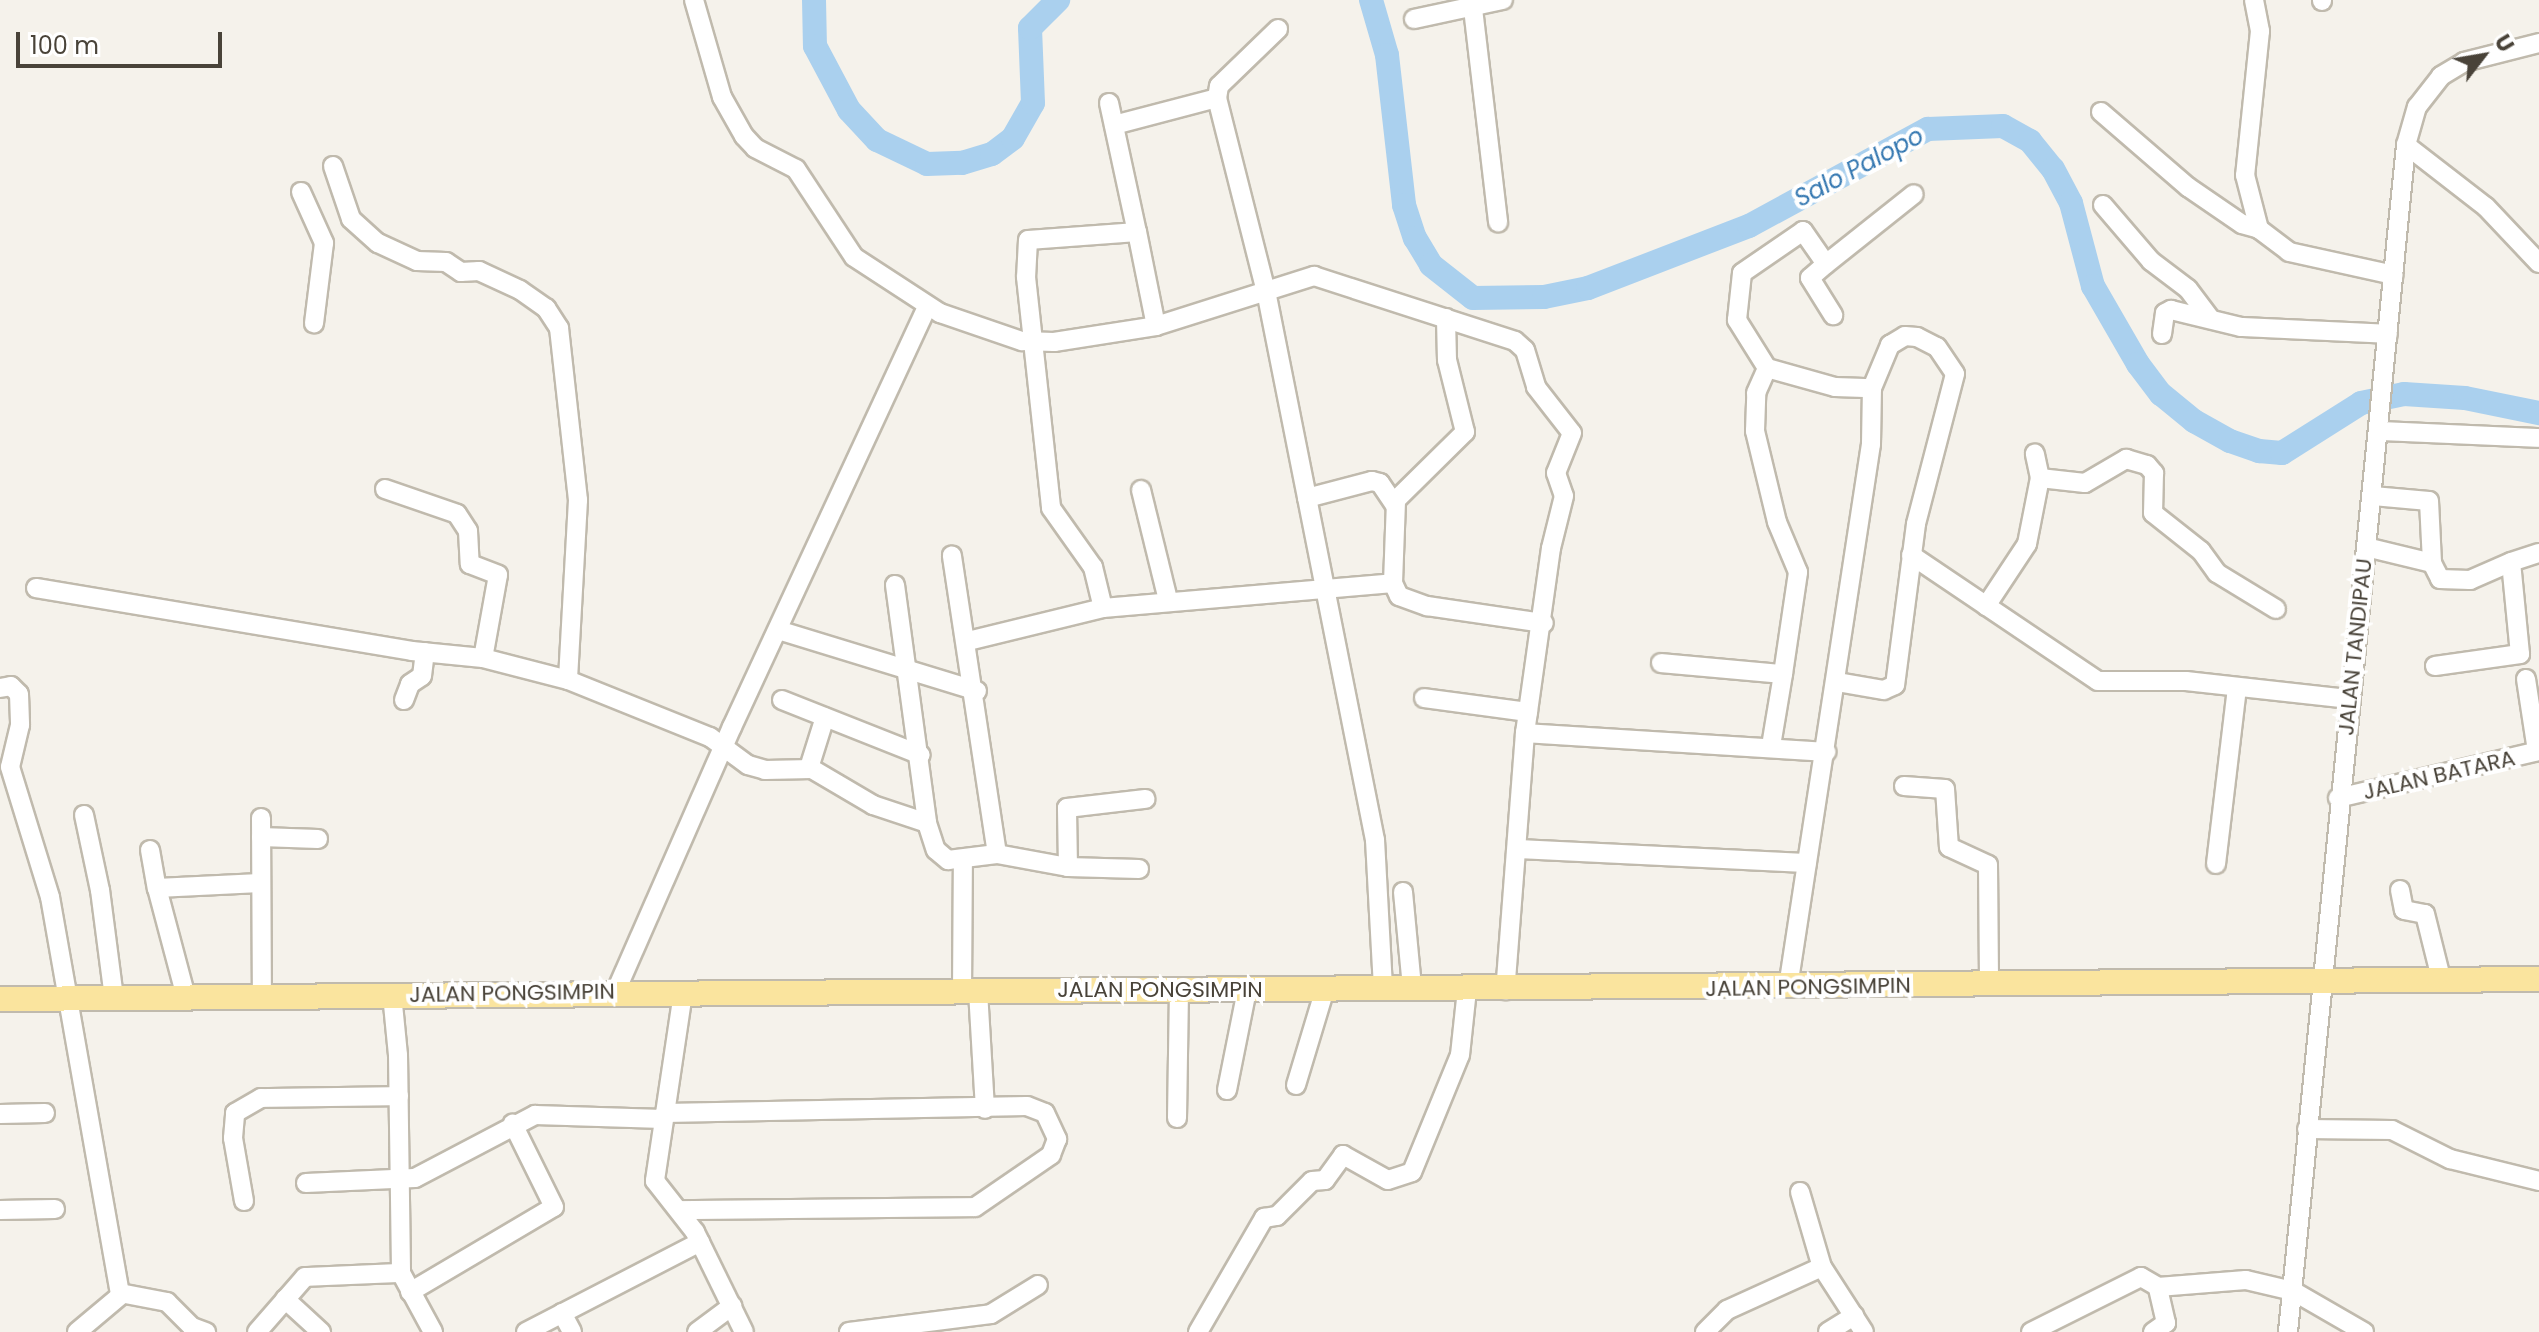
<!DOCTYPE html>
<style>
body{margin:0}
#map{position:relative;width:2539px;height:1332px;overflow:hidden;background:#f5f2eb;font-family:Poppins,sans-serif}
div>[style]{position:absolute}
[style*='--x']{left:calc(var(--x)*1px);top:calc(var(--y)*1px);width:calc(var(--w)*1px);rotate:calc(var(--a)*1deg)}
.river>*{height:24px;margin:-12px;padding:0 12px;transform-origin:12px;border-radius:12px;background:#aad0ee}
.roads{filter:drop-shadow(2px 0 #c0baad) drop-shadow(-2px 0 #c0baad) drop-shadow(0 2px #c0baad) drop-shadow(0 -2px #c0baad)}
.minor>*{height:18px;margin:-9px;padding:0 9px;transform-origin:9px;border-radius:9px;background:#fff}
.major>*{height:24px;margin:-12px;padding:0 12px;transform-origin:12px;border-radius:12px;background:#fae49e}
span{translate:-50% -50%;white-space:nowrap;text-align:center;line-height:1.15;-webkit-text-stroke:8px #fff;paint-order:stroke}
.street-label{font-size:22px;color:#494339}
.water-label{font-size:24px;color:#3578b1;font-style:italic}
.north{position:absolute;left:2443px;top:16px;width:80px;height:80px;-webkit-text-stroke:6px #fff;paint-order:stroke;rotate:59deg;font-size:22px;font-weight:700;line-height:32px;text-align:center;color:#494339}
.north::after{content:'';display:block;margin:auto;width:28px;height:36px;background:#494339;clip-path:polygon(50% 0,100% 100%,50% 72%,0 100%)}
.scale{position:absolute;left:16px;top:32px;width:206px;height:36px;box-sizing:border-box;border:4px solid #494339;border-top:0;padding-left:10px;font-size:24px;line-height:28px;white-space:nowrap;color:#494339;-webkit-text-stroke:6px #fff;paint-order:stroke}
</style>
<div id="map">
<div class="river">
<div style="--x:814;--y:0;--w:46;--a:88.8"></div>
<div style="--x:815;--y:46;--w:72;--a:62"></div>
<div style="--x:849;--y:110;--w:41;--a:47"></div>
<div style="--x:877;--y:140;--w:55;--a:25.6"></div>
<div style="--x:927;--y:164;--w:35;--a:-2"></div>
<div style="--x:962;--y:163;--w:31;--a:-17"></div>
<div style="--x:992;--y:154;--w:26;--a:-37"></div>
<div style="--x:1013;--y:138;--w:40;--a:-60.3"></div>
<div style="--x:1033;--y:103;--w:75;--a:-92.3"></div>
<div style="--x:1030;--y:28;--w:40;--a:-45"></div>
<div style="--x:1371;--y:0;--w:57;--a:73.8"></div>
<div style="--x:1387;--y:55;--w:151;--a:83.5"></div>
<div style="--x:1404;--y:205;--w:35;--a:72"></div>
<div style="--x:1415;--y:238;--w:31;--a:59"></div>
<div style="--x:1431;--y:265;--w:53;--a:38.2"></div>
<div style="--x:1473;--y:298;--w:71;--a:-0.8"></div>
<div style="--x:1544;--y:297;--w:45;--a:-11.6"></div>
<div style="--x:1588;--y:288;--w:173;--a:-21.1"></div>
<div style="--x:1749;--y:226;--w:204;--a:-28.5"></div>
<div style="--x:1928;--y:129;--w:75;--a:-2.3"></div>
<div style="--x:2003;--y:126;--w:31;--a:29"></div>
<div style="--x:2030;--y:141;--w:36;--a:51"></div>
<div style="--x:2053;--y:169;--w:38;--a:62"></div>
<div style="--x:2071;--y:203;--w:86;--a:75.2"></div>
<div style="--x:2093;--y:286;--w:90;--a:60"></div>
<div style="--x:2138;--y:364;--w:38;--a:53"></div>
<div style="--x:2161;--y:394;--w:43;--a:39.3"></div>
<div style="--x:2194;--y:421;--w:41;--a:29.1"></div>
<div style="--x:2230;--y:441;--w:31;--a:19"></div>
<div style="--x:2259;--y:451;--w:23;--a:5"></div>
<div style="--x:2282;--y:453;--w:93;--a:-32.3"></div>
<div style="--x:2361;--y:403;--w:44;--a:-11.8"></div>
<div style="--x:2404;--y:394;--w:61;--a:3.8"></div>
<div style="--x:2465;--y:398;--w:76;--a:11.5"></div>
</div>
<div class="roads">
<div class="minor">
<div style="--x:694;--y:0;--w:101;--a:73.9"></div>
<div style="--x:722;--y:97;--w:45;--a:60.6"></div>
<div style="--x:744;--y:136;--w:16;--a:47"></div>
<div style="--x:755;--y:148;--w:46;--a:27.1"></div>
<div style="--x:796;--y:169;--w:105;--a:56.6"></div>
<div style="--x:854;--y:257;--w:103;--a:33.1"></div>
<div style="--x:940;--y:313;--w:87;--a:18.9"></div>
<div style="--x:1022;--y:341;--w:32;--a:2"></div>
<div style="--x:1054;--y:342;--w:103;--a:-8.9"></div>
<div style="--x:1156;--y:326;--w:166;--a:-17.6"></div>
<div style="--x:1314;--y:276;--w:211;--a:17.9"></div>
<div style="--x:1515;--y:341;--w:13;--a:42"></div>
<div style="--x:1525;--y:350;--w:39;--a:73"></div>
<div style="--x:1536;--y:387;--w:58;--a:52"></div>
<div style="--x:1572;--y:433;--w:43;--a:111.8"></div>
<div style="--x:1556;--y:473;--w:24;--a:71"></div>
<div style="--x:1564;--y:496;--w:54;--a:104"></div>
<div style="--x:1551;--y:548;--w:187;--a:98"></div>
<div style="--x:1525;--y:733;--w:258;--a:94.4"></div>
<div style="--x:1472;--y:0;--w:224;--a:83.3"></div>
<div style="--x:2254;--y:0;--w:32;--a:79"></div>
<div style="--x:2260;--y:31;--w:145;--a:95.9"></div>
<div style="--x:2245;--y:175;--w:56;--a:75.5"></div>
<div style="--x:2259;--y:229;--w:38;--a:37"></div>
<div style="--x:2289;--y:252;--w:107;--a:12.4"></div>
<div style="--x:2322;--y:0;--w:1;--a:90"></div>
<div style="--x:1414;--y:19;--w:91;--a:-12.1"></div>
<div style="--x:1278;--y:29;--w:82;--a:136"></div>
<div style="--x:1219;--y:86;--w:12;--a:99"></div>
<div style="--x:1217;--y:98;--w:199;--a:75.8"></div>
<div style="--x:1266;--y:291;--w:560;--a:78.77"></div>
<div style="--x:1375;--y:840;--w:148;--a:86.9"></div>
<div style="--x:1109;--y:103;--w:132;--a:77.8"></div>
<div style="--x:2101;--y:112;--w:115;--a:40.8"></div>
<div style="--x:2188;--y:187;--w:65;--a:34.4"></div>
<div style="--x:2242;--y:224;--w:18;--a:16"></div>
<div style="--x:1114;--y:125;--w:106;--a:-14.7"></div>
<div style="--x:2406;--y:145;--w:101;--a:37.8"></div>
<div style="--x:2486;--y:207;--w:77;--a:46.6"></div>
<div style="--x:333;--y:166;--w:56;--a:71.2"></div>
<div style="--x:351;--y:219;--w:36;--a:42"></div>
<div style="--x:378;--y:243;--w:43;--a:24.8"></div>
<div style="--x:417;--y:261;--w:29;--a:2"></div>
<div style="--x:446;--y:262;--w:18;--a:34"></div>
<div style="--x:461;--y:272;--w:18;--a:-3"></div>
<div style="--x:479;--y:271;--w:45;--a:24.9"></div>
<div style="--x:520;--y:290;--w:32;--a:35"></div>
<div style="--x:546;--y:308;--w:24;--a:57"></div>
<div style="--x:559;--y:328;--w:173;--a:83.7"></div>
<div style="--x:578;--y:500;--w:180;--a:93.2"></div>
<div style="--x:301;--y:192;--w:56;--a:65.7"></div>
<div style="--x:324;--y:243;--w:81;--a:97.1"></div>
<div style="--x:2103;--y:205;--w:74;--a:49.4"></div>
<div style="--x:2151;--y:261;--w:46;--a:37.1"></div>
<div style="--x:2188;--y:289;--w:36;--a:53"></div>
<div style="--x:1826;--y:264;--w:21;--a:139"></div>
<div style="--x:1810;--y:278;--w:44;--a:58.1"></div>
<div style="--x:1156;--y:326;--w:96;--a:-101.4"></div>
<div style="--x:1137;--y:232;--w:109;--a:175.8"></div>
<div style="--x:1028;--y:240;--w:37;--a:93"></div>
<div style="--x:1026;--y:277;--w:232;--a:83.8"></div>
<div style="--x:1051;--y:508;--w:72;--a:54.6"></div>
<div style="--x:1093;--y:567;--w:42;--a:76.3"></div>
<div style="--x:1103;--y:608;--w:291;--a:-4.9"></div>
<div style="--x:1393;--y:583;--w:14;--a:65"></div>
<div style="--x:1399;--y:596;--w:30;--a:20"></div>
<div style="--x:1427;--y:606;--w:118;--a:8.3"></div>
<div style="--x:2162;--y:334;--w:21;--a:-82"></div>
<div style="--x:2165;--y:313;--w:7;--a:-27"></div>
<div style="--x:2171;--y:310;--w:72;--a:13.7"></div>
<div style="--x:2241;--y:327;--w:147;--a:2.7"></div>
<div style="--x:1767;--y:368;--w:71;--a:15.6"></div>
<div style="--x:1835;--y:387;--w:37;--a:2"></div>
<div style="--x:2379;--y:431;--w:160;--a:2.5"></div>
<div style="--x:2040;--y:478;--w:45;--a:6.3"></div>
<div style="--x:2085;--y:483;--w:48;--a:-30.3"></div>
<div style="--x:2126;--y:459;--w:22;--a:16"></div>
<div style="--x:2147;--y:465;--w:11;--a:49"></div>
<div style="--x:2154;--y:473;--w:40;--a:91.4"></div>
<div style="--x:2153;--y:513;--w:61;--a:38.4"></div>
<div style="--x:2201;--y:551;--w:27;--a:54"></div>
<div style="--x:2217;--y:573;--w:69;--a:31.4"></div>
<div style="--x:385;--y:489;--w:76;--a:19.1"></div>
<div style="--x:457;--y:514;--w:20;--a:57"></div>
<div style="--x:468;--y:531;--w:33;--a:87"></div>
<div style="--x:470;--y:564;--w:30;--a:21"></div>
<div style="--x:498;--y:575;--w:84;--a:100.2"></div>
<div style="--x:1141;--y:490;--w:113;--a:76.2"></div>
<div style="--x:2373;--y:496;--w:56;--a:5.1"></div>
<div style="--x:2429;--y:501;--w:62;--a:87.2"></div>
<div style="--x:1307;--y:498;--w:67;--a:-14.7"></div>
<div style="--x:1372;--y:481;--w:8;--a:14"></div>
<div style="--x:1380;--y:483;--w:27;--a:56"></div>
<div style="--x:2366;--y:547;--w:68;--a:13.6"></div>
<div style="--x:2432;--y:563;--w:18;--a:63"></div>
<div style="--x:2440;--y:579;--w:30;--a:2"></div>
<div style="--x:2470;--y:580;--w:45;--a:-23.7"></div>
<div style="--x:1911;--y:555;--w:225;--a:34"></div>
<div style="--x:2098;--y:681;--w:88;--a:0"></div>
<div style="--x:2186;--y:681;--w:165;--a:6.3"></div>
<div style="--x:1393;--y:583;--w:83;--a:-87.9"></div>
<div style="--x:1396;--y:500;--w:97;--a:-44.6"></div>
<div style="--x:1465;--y:432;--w:74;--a:-104"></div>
<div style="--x:1447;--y:360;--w:42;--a:-91.4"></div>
<div style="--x:895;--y:585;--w:240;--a:82.3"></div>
<div style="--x:927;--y:823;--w:28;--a:72"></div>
<div style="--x:936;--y:850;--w:16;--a:40"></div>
<div style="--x:948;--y:860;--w:49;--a:-7"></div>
<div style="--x:997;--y:854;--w:302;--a:-98.6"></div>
<div style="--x:36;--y:588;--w:381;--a:9.5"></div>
<div style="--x:412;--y:651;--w:71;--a:5.6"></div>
<div style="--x:483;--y:658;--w:88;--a:14.5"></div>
<div style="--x:568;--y:680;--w:153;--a:21.9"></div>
<div style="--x:710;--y:737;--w:47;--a:36.4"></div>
<div style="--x:748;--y:765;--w:18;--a:16"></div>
<div style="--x:765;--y:770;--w:47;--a:-1.2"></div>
<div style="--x:812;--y:769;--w:71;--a:30.5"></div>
<div style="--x:873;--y:805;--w:57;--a:18.4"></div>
<div style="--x:1986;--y:606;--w:74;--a:-56.5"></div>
<div style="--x:2027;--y:544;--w:67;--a:-78.9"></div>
<div style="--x:2040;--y:478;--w:25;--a:-102"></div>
<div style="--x:778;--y:630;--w:208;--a:17"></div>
<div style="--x:968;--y:641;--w:139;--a:-13.7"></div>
<div style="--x:1661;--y:663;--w:122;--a:5.2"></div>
<div style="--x:1783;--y:674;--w:103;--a:-81.6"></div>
<div style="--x:1798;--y:572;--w:54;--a:-112.8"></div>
<div style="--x:1777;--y:522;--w:94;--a:-103.6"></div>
<div style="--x:1755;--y:431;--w:38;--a:-88"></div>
<div style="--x:1756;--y:393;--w:27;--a:-66"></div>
<div style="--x:1767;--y:368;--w:57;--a:-122"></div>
<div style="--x:1737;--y:320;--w:47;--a:-83.9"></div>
<div style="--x:1742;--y:273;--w:74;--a:-34.5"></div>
<div style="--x:1803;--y:231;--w:40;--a:55.1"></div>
<div style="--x:1826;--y:264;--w:112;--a:-38.5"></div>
<div style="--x:2435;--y:666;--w:86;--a:-8"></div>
<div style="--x:2520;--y:654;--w:92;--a:-95.6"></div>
<div style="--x:2511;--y:562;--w:29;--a:-18"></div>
<div style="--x:2526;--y:679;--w:73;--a:81.3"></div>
<div style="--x:0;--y:688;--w:11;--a:-10"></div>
<div style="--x:11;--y:686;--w:11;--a:45"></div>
<div style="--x:19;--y:694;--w:31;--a:88"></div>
<div style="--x:20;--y:725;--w:43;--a:103.4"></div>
<div style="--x:10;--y:767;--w:136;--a:72.9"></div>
<div style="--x:50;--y:897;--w:402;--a:80"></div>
<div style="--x:120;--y:1293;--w:48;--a:10.8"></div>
<div style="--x:167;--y:1302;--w:35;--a:45"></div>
<div style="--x:192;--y:1327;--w:15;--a:20"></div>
<div style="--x:1424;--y:698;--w:105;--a:7.7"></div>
<div style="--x:404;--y:700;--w:17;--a:-69"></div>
<div style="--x:410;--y:684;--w:14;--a:-34"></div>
<div style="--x:422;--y:676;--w:24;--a:-83"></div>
<div style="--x:782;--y:700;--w:149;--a:21.6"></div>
<div style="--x:1525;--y:733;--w:302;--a:3.6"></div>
<div style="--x:1771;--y:746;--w:73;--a:-80.5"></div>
<div style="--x:809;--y:768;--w:53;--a:-72.6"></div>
<div style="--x:1904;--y:786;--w:41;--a:4.2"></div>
<div style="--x:1945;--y:789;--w:58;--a:86.1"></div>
<div style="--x:1949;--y:847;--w:43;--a:24.8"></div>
<div style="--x:1988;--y:865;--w:120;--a:89.5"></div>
<div style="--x:2338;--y:798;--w:206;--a:-13.2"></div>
<div style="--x:84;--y:815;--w:77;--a:78"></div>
<div style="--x:100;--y:890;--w:109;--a:82.6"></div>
<div style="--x:261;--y:818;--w:178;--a:89.7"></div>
<div style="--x:261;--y:837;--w:57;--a:2"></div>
<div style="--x:1517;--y:849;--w:290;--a:2.8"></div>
<div style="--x:150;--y:850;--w:39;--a:80"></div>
<div style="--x:157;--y:888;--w:103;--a:-2.8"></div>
<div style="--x:997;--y:854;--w:72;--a:10.4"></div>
<div style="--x:1068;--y:867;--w:59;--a:-91"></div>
<div style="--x:1067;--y:808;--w:79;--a:-6.6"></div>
<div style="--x:2216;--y:864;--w:177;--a:-83.2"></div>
<div style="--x:1068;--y:867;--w:71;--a:1.6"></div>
<div style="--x:157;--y:888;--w:113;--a:75.1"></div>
<div style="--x:2400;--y:890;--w:20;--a:79"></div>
<div style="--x:2404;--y:910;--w:21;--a:11"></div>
<div style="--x:2425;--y:914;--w:66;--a:76"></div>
<div style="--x:1403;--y:892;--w:96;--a:84.6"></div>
<div style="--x:1788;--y:987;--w:549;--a:-81.31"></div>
<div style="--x:1871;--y:444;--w:56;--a:-89"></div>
<div style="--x:1872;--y:388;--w:47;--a:-67.3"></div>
<div style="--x:1890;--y:345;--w:17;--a:-31"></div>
<div style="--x:1905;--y:336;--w:12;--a:5"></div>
<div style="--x:1917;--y:337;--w:22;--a:27"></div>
<div style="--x:1937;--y:347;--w:32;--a:56"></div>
<div style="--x:1955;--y:374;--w:155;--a:104.6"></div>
<div style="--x:1916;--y:524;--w:162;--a:97.4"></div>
<div style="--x:1895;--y:685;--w:12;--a:156"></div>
<div style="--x:1884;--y:690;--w:48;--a:-170.3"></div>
<div style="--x:616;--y:991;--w:288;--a:-66.3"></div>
<div style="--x:732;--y:727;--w:464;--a:-65.1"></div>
<div style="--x:962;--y:991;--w:132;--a:-89.6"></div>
<div style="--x:978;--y:991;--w:118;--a:86.6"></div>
<div style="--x:683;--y:993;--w:190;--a:98.5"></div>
<div style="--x:655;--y:1181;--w:65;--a:51.9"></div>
<div style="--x:695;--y:1232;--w:111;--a:63.9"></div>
<div style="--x:392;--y:994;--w:61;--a:84.4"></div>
<div style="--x:398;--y:1055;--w:218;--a:89.2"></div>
<div style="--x:401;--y:1273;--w:67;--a:61.5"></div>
<div style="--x:1296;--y:1085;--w:100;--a:-73.2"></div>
<div style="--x:1227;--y:1090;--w:102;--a:-78.7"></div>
<div style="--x:665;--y:1113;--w:362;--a:-1.1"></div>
<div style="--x:1027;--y:1106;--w:19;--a:21"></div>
<div style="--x:1045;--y:1113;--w:29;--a:65"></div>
<div style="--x:1057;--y:1139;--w:17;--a:111"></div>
<div style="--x:1051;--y:1155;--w:92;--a:145.6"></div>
<div style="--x:975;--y:1207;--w:296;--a:179.4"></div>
<div style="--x:0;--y:1114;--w:45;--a:-1.3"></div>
<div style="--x:1177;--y:1118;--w:127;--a:-89.1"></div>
<div style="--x:2307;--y:1129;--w:85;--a:0.7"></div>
<div style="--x:2392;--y:1130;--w:65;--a:26.6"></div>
<div style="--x:2450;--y:1159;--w:92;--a:13.9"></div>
<div style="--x:306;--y:1183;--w:109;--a:-2.6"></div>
<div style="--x:415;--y:1178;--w:136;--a:-27.7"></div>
<div style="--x:535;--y:1115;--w:128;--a:1.8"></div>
<div style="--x:1800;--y:1192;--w:78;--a:73.7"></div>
<div style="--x:1822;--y:1267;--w:77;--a:57.1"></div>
<div style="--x:244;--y:1201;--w:64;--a:-99.9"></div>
<div style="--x:233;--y:1138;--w:25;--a:-85"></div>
<div style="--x:235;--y:1113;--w:30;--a:-30"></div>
<div style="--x:261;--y:1098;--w:138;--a:-0.8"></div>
<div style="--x:0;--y:1210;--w:55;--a:-1"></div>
<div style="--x:410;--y:1292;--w:167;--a:-30.6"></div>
<div style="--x:554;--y:1207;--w:93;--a:-116.3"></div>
<div style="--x:285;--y:1299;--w:49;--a:42.5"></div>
<div style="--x:562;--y:1313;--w:21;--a:62"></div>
<div style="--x:77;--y:1332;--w:57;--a:-40.1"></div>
<div style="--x:257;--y:1332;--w:73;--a:-48.9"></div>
<div style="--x:305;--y:1277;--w:96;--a:-2.4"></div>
<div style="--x:526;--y:1332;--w:196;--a:-27.3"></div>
<div style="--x:697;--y:1332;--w:44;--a:-36.6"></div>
<div style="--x:849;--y:1332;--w:143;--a:-7.2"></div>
<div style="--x:991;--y:1314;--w:55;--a:-31.7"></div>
<div style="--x:1198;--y:1332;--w:132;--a:-59.9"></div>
<div style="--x:1264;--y:1218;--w:13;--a:-9"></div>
<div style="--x:1277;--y:1216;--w:49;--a:-45"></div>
<div style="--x:1312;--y:1181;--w:13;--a:-4"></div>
<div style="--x:1325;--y:1180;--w:31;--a:-54"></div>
<div style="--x:1343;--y:1155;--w:51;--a:29.1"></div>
<div style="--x:1388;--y:1180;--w:25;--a:-18"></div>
<div style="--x:1412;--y:1172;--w:126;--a:-67.7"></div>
<div style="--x:1460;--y:1055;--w:66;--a:-83.9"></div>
<div style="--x:1705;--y:1332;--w:31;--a:-45"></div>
<div style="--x:1727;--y:1310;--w:104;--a:-24.4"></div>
<div style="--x:1828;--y:1332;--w:31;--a:-32"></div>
<div style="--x:2031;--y:1332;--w:123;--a:-26.6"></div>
<div style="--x:2141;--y:1277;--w:20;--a:30"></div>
<div style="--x:2158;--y:1287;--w:88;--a:-4.5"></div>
<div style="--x:2246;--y:1280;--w:48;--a:13.2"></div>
<div style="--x:2293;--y:1291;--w:82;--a:30"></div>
<div style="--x:2153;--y:1332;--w:16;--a:-35"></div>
<div style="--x:2166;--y:1323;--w:37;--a:-103"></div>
<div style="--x:2288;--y:1332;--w:1193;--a:-84.32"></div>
<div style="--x:2406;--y:145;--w:40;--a:-74"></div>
<div style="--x:2417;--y:107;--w:39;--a:-52"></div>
<div style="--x:2441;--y:76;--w:27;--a:-31"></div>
<div style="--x:2464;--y:62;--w:77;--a:-14.2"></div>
</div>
<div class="major">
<div style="--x:0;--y:999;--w:2539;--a:-0.45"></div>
</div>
</div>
<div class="street-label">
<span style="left:2355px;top:647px;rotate:-84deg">JALAN TANDIPAU</span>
<span style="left:2439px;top:775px;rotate:-13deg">JALAN BATARA</span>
<span style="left:1808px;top:987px;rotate:-1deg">JALAN PONGSIMPIN</span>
<span style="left:1160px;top:990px">JALAN PONGSIMPIN</span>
<span style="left:512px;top:993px;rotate:-1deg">JALAN PONGSIMPIN</span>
</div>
<div class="water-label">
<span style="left:1859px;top:167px;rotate:-28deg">Salo Palopo</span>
</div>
<div class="north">U</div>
<div class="scale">100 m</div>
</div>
